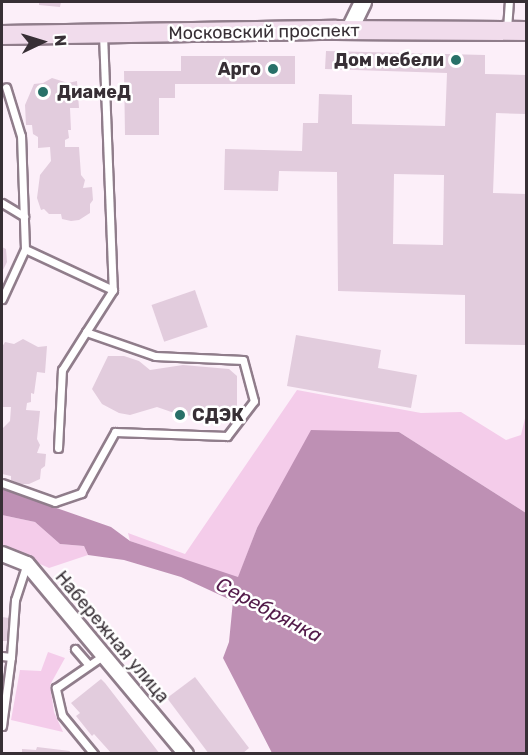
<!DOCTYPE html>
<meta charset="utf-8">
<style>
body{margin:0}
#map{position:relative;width:528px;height:755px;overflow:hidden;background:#fceff9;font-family:Rubik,sans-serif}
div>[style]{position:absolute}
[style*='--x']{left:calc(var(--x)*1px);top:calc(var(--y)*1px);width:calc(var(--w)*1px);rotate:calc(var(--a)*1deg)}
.green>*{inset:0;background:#f4ccea}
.water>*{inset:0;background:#be90b4}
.building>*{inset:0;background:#e2ccdd;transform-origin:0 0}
.roads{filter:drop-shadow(2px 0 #907d8b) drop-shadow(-2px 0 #907d8b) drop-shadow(0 2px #907d8b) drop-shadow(0 -2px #907d8b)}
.service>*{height:7px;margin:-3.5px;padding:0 3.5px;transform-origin:3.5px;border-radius:3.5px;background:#fff}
.minor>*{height:14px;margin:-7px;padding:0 7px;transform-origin:7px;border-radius:7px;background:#fff}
.tertiary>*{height:16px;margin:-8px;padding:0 8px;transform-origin:8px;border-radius:8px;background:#fff}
.secondary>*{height:18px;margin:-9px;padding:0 9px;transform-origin:9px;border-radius:9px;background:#f1dcec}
.dots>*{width:16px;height:16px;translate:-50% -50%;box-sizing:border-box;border:3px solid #fff;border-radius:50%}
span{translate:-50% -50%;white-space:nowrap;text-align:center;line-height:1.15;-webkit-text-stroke:5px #fff;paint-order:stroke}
.street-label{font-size:18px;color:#372f35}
.poi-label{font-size:18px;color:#372f35;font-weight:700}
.right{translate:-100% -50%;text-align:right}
.left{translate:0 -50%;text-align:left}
.water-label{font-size:20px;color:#531b4a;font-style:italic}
.frame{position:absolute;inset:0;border:3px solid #372f35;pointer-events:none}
.north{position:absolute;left:12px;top:12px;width:60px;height:60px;-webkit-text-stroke:4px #fff;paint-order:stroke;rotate:86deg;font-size:16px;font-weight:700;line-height:24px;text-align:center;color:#372f35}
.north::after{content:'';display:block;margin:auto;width:21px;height:27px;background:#372f35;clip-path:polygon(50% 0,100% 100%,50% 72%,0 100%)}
</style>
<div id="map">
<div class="green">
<div style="clip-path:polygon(297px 390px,421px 413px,461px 412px,506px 440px,521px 435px,526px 414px,526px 513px,399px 432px,257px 528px,238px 578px,130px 541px,128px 533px,185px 554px)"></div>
<div style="clip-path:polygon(2px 515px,35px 522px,60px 544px,84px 546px,88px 555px,49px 568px,2px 547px)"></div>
<div style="clip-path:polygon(48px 652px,65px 658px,50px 685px,54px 712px,63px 732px,11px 720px,20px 670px,41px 671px)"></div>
</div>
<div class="water">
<div style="clip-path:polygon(311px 430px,399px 432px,526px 513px,526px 753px,272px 753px,223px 658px,229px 642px,233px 601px,181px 577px,124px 560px,88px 555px,84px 546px,60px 544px,35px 522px,2px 515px,2px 489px,111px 527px,130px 541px,238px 577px,257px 528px)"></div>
</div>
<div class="building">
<div style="clip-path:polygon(39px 2px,61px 2px,60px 7px,39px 5px)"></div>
<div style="clip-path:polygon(evenodd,326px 51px,485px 55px,485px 74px,526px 75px,526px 114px,496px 113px,493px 193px,526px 194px,526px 345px,465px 344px,465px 295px,338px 291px,337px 172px,279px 171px,278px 191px,224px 190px,225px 149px,302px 151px,303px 123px,318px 123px,319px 94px,352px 95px,352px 124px,445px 126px,447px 73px,325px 69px,326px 51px,394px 174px,444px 175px,443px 245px,393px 244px,394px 174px)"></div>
<div style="clip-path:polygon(181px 56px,295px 56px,295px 84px,175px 84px,175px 98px,159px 98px,159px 135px,125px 135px,124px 71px,181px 71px)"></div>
<div style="clip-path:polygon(52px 78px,68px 83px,77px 81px,79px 108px,70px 108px,71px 130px,68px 130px,69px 138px,65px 140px,65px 147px,79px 147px,81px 175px,85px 180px,83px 188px,92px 187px,93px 200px,90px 204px,90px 213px,79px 220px,71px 221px,62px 219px,61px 214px,49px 214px,44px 209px,41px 210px,37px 198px,40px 175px,51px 161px,50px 147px,38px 148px,38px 137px,33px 134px,32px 125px,26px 125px,25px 105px,34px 84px,43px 83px)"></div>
<div style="clip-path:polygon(2px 247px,6px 249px,7px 262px,2px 272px)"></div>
<div style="left:195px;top:290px;width:39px;height:46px;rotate:71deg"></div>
<div style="clip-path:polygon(296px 335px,381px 350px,378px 368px,417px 375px,411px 408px,287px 386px)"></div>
<div style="clip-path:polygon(23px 339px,38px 347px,47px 346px,45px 373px,37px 372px,34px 394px,31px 393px,31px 402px,27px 403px,26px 410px,40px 411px,37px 439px,40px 445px,37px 453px,46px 454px,45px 466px,41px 469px,40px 479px,29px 484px,20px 484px,11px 480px,11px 476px,2px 474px,2px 429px,10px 421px,11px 407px,2px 407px,2px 347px,5px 342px,14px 344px)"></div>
<div style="clip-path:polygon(108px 356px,124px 356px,139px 361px,150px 370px,183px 365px,229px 369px,237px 376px,237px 407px,228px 413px,211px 417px,180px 415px,157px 407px,130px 415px,119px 413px,102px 404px,92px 389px)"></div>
<div style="clip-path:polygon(2px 617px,9px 618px,7px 641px,2px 641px)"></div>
<div style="clip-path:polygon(195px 677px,249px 748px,242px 754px,209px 754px,167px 698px)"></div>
<div style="clip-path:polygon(101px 679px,105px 683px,160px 754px,112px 754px,94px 734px,92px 736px,76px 716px,80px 713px,71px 703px)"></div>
<div style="clip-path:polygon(37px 747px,70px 751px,69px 754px,22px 754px,22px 749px,36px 750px)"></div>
</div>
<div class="roads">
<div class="service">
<div style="--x:507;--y:29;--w:27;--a:-86"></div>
<div style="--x:103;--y:34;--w:256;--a:87.8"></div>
<div style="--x:2;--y:203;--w:26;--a:31"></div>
<div style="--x:2;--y:299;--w:55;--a:-65.3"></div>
<div style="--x:25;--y:249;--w:113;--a:-92"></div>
<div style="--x:21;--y:136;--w:51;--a:-107"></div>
<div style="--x:58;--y:448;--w:78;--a:-87.1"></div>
<div style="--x:62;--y:370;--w:45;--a:-57.7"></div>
<div style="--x:2;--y:483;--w:56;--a:19.7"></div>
<div style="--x:55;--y:502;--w:28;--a:-19"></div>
<div style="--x:81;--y:493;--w:70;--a:-60.9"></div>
<div style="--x:115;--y:432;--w:112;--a:2"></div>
<div style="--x:227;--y:436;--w:44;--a:-52.4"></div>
<div style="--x:254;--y:401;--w:42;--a:-105"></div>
<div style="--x:243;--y:360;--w:88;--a:-177.4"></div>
<div style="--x:155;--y:356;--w:73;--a:-160.8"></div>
<div style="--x:86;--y:332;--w:50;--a:-57.3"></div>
<div style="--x:113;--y:290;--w:97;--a:-155"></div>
<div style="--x:75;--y:649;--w:21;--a:49"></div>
<div style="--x:2;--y:656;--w:9;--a:6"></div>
<div style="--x:11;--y:657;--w:57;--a:-86"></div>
<div style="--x:15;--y:600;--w:38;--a:-72"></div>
<div style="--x:2;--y:726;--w:70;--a:-82.6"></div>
<div style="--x:94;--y:754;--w:50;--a:-129.4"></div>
<div style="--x:62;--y:715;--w:28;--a:-103"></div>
<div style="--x:56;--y:688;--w:58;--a:-34.5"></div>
</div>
<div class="minor">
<div style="--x:2;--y:554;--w:27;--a:22"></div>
<div style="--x:27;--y:564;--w:248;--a:50.1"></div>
</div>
<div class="tertiary">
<div style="--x:349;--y:31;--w:32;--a:-64"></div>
</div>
<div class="secondary">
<div style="--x:2;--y:35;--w:334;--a:-0.9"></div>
<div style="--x:336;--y:30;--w:190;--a:0.3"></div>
</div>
</div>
<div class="dots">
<div style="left:456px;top:60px;background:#287068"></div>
<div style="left:273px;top:69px;background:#287068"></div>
<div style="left:43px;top:92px;background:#287068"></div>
<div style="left:180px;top:415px;background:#287068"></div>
</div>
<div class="street-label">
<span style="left:264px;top:32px;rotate:-1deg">Московский проспект</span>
<span style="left:112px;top:637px;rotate:50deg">Набережная улица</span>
</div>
<div class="poi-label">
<span class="right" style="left:444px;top:60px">Дом мебели</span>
<span class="right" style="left:261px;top:69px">Арго</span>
<span class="left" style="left:57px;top:92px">ДиамеД</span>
<span class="left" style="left:192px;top:415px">СДЭК</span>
</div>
<div class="water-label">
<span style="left:269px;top:610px;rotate:28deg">Серебрянка</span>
</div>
<div class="frame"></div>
<div class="north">N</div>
</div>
